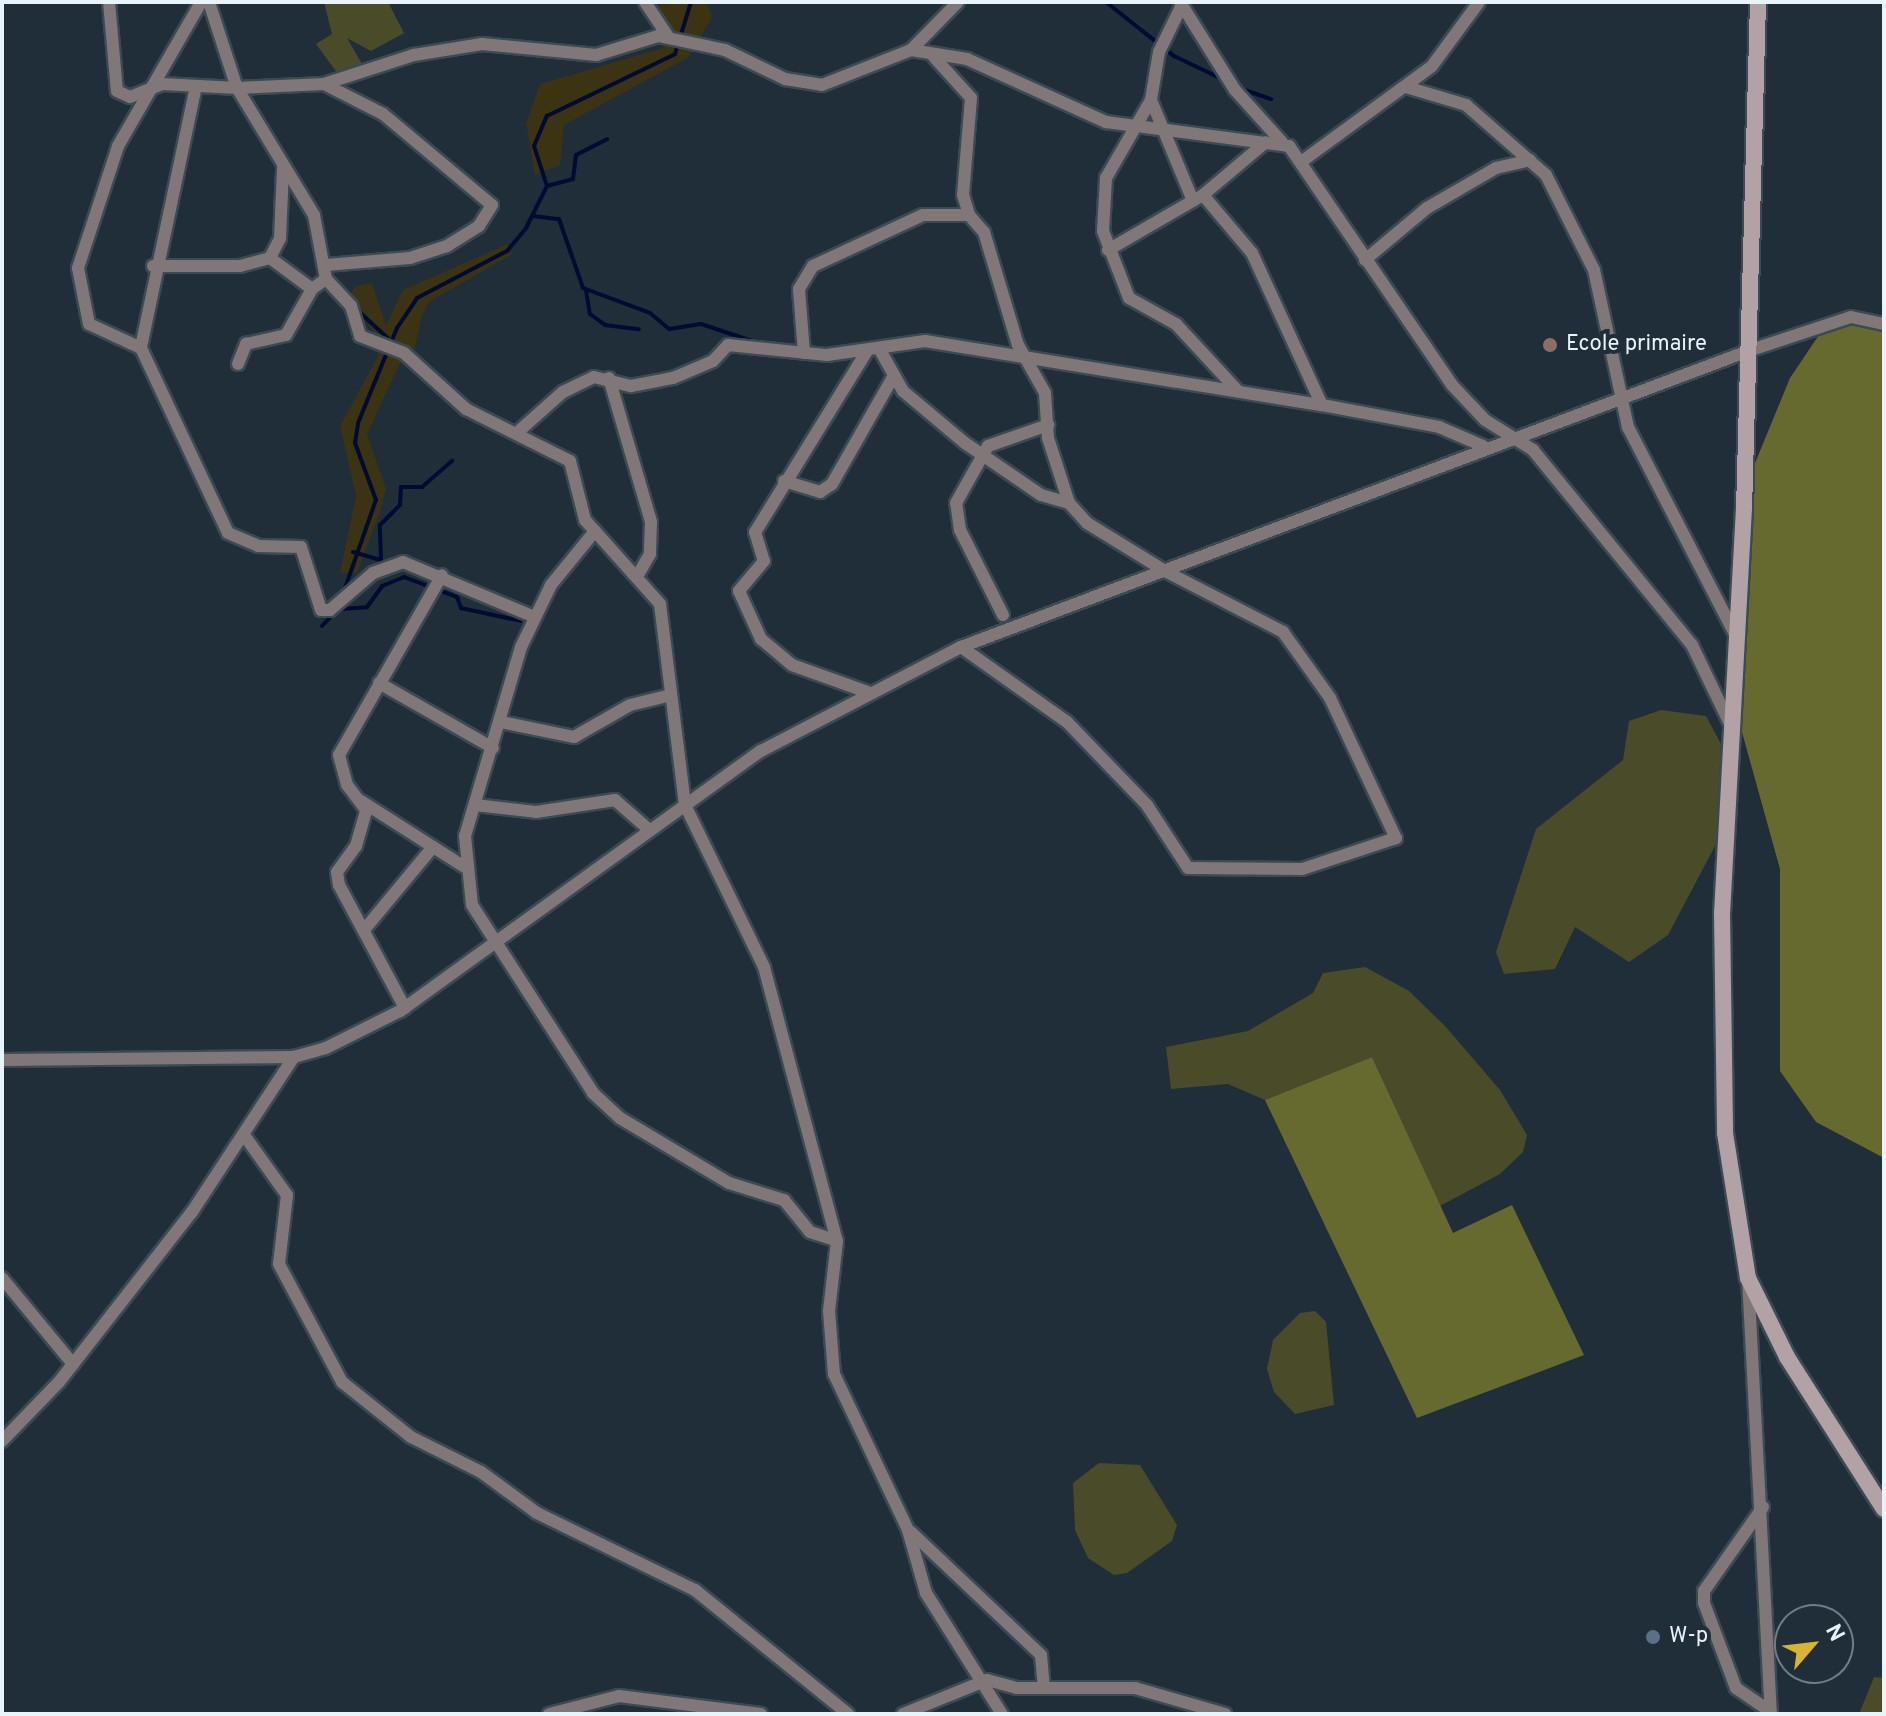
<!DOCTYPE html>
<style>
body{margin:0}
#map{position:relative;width:1886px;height:1716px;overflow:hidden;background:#1f2e38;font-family:Overpass,sans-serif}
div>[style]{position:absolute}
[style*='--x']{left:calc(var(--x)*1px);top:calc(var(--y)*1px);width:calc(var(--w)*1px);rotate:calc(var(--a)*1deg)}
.green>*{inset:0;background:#4a4c29}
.forest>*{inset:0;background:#676a2e}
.sand>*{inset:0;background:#3b3312}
.stream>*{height:4px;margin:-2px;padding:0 2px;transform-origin:2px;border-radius:2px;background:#010a33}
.roads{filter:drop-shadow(2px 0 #3b4a53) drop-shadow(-2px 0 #3b4a53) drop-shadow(0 2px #3b4a53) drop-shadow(0 -2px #3b4a53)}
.street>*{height:12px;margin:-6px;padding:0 6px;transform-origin:6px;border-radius:6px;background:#817779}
.secondary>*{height:16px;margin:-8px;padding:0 8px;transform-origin:8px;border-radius:8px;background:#b2a2a5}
.dots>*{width:22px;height:22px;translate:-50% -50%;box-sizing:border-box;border:4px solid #1f2e38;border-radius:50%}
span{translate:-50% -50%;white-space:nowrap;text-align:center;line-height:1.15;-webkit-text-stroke:8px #1f2e38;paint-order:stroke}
.poi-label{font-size:22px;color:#e9f3fa}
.left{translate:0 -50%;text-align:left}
.frame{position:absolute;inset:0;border:4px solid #e9f3fa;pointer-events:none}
.north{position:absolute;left:1774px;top:1604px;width:80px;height:80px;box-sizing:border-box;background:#1f2e38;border:2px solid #707d86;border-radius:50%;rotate:62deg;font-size:22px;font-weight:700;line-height:32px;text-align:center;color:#e9f3fa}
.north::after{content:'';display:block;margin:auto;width:28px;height:36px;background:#d7b434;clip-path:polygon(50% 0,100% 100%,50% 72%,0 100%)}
</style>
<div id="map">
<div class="green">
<div style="clip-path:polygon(324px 2px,388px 2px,404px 33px,371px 51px,347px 38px,366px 71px,341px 78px,316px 44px,332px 34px)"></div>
<div style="clip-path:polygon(1661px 710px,1706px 716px,1721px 744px,1716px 844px,1668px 935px,1629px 962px,1575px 927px,1555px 969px,1504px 974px,1496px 952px,1536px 829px,1623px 760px,1629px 721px)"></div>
<div style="clip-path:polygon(1365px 967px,1409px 991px,1445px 1026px,1500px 1090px,1527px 1135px,1523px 1152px,1500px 1174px,1440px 1206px,1372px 1057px,1265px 1100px,1228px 1084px,1171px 1089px,1166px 1047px,1248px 1031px,1313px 993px,1323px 973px)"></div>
<div style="clip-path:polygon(1315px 1311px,1326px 1322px,1334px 1405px,1295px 1414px,1274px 1392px,1267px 1369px,1273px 1340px,1300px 1313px)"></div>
<div style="clip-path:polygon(1099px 1463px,1140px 1465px,1177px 1525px,1172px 1541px,1127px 1573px,1114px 1575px,1088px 1558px,1075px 1530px,1073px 1483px)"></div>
<div style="clip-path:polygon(1874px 1677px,1884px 1678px,1884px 1714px,1859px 1714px)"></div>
</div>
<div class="forest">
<div style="clip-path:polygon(1852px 320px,1884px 327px,1884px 1158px,1816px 1122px,1780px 1071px,1780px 869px,1740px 725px,1746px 485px,1790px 378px,1821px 332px)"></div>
<div style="clip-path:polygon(1372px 1057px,1453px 1233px,1512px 1205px,1584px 1355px,1417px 1418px,1265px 1100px)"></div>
</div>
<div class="sand">
<div style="clip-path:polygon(707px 2px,712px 17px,689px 57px,564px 125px,560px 165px,535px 175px,526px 123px,540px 84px,663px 48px,669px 36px,655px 5px)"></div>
<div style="clip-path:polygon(508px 244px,512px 254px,429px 302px,422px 315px,414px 352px,400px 363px,367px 434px,386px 489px,382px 506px,357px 573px,340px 573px,356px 496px,340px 426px,378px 356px,377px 336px,349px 297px,355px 286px,372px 283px,386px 326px,403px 290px)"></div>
</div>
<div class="stream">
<div style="--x:1106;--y:2;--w:87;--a:38.5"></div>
<div style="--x:1174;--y:56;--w:55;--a:25.6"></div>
<div style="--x:1239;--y:88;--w:34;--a:19"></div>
<div style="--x:547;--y:186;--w:27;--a:-15"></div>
<div style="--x:573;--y:179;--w:24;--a:-83"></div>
<div style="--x:576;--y:155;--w:35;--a:-27"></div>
<div style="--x:533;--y:216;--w:26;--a:7"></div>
<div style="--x:559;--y:219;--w:73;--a:70.8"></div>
<div style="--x:583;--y:288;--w:72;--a:20.5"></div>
<div style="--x:650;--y:313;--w:25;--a:40"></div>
<div style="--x:669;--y:329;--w:32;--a:-9"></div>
<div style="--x:701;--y:324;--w:60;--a:18.4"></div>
<div style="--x:586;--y:290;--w:24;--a:81"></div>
<div style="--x:590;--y:314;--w:19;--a:36"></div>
<div style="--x:605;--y:325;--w:34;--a:7"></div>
<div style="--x:356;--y:309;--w:50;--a:42.6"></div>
<div style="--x:353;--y:552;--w:29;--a:16"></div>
<div style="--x:381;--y:560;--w:35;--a:-92"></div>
<div style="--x:380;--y:525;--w:28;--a:-45"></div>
<div style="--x:400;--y:505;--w:18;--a:-87"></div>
<div style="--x:401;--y:487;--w:21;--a:0"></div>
<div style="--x:422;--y:487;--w:40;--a:-41"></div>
<div style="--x:343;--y:594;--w:100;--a:-70.7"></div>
<div style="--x:376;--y:500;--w:61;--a:-110.2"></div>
<div style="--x:355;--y:443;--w:20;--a:-81"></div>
<div style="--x:358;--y:423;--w:103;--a:-67.7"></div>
<div style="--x:397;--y:328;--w:36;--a:-56"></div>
<div style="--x:417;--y:298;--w:102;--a:-27.6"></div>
<div style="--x:507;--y:251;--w:30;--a:-50"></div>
<div style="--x:526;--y:228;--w:47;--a:-63.4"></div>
<div style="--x:547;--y:186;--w:42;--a:-108"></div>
<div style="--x:534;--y:146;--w:33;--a:-67"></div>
<div style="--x:547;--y:116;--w:142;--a:-25.8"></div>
<div style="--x:675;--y:54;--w:54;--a:-72.9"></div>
<div style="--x:341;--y:609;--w:26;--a:-4"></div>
<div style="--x:367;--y:607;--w:26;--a:-54"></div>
<div style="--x:382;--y:586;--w:24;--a:-22"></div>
<div style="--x:404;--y:577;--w:57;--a:20.7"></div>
<div style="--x:457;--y:597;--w:12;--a:70"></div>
<div style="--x:461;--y:608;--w:61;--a:12.2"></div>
<div style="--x:322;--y:626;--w:26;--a:-47"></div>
</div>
<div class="roads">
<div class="street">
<div style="--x:109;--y:2;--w:89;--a:84.9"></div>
<div style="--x:117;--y:91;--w:14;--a:25"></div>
<div style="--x:130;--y:97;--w:35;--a:-22"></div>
<div style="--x:162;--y:84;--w:75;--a:3.1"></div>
<div style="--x:237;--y:88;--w:149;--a:58.8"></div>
<div style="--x:314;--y:215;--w:65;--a:79.4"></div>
<div style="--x:326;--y:279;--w:37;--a:47"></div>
<div style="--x:351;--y:306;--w:31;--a:73"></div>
<div style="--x:360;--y:336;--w:47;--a:21.1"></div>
<div style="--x:404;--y:353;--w:84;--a:42.1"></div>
<div style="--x:466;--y:409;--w:116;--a:26.6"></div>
<div style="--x:570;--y:461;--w:61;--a:75.7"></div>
<div style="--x:585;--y:520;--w:113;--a:48.2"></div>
<div style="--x:660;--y:604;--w:203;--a:82.9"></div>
<div style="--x:685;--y:805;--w:180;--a:64"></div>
<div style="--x:764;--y:967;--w:284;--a:75.1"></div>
<div style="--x:837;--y:1241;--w:70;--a:96.5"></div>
<div style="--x:829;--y:1311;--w:63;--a:85.5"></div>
<div style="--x:834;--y:1374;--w:173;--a:64.6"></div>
<div style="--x:908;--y:1530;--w:66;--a:74.1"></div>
<div style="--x:926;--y:1593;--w:143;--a:57.9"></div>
<div style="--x:209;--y:2;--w:90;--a:72"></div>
<div style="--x:237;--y:88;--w:87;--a:-2.6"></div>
<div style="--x:324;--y:84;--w:95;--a:-17.9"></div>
<div style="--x:414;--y:55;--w:69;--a:-9.2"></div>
<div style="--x:482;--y:44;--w:115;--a:5.5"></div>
<div style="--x:596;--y:55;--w:65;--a:-17"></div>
<div style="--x:658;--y:36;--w:68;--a:11.8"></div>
<div style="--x:725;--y:50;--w:67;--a:25.8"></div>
<div style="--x:785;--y:79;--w:37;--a:9"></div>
<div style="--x:822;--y:85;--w:96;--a:-21.5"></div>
<div style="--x:911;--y:50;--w:67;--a:-45.6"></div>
<div style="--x:645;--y:2;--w:43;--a:56.3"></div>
<div style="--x:1180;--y:2;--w:104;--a:58"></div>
<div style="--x:1235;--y:90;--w:70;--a:47.9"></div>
<div style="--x:1182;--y:5;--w:52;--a:116.1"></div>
<div style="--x:1159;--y:52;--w:49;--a:99.5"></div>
<div style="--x:1151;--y:100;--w:90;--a:120"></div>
<div style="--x:1106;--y:178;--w:53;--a:93.2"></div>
<div style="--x:1103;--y:231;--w:72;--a:68.8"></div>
<div style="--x:1129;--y:298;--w:54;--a:29"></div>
<div style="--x:1176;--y:324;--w:90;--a:47.3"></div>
<div style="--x:911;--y:50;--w:57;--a:9.1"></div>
<div style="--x:967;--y:59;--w:153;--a:24.4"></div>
<div style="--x:1106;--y:122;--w:185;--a:7.5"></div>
<div style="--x:1289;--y:146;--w:289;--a:55.7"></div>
<div style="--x:1452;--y:385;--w:48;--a:46.7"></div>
<div style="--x:1485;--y:420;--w:57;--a:32"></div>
<div style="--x:1533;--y:450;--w:252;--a:50.8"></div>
<div style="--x:1692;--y:645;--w:85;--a:64.3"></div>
<div style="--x:934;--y:57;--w:55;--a:47.9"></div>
<div style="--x:971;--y:98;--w:97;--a:94.7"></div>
<div style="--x:963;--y:195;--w:21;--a:73"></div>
<div style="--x:324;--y:84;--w:66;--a:27"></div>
<div style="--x:383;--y:114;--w:142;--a:39.9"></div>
<div style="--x:492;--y:205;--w:25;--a:122"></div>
<div style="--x:479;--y:226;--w:38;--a:148"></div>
<div style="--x:447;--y:246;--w:39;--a:162"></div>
<div style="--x:410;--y:258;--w:84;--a:175.2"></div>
<div style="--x:196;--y:86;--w:268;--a:101.9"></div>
<div style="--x:141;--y:348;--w:204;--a:64.8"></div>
<div style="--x:228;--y:533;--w:33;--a:23"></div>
<div style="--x:258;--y:546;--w:43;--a:1.3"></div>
<div style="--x:301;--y:547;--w:66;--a:72.4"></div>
<div style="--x:321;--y:610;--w:9;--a:0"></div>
<div style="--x:330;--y:610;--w:57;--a:-40.7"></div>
<div style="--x:373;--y:573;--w:32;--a:-20"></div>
<div style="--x:403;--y:562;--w:140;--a:22.7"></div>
<div style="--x:1406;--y:87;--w:63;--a:16.7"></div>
<div style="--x:1466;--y:105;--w:106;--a:41.2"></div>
<div style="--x:1546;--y:175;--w:106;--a:63.2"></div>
<div style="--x:1594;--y:270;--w:161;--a:77.8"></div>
<div style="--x:1628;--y:427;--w:231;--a:62.7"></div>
<div style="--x:1151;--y:100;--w:109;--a:67.4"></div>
<div style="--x:1301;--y:162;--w:162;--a:-36.2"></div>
<div style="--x:1432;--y:66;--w:79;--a:-53.7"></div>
<div style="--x:1203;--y:195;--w:76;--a:49.8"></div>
<div style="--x:1252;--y:253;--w:167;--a:65.3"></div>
<div style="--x:1108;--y:250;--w:110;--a:-30.1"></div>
<div style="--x:1203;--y:195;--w:82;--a:-40.1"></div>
<div style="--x:270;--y:258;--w:52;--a:36.4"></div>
<div style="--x:1365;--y:260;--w:81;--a:-40"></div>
<div style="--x:1427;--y:208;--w:80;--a:-30.1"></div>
<div style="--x:1496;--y:168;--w:35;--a:-13"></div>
<div style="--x:153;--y:266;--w:87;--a:0"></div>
<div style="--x:240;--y:266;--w:31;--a:-15"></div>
<div style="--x:270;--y:258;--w:22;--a:-63"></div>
<div style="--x:280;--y:238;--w:70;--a:-87.5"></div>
<div style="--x:141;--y:348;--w:57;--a:-155.2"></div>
<div style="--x:89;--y:324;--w:57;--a:-101.1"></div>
<div style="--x:78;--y:268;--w:128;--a:-71.8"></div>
<div style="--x:118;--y:146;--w:166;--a:-60"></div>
<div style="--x:880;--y:350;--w:47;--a:60.7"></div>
<div style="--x:903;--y:391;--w:81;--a:40"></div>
<div style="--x:965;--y:443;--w:92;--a:34.4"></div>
<div style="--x:1041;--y:495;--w:29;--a:16"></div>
<div style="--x:867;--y:351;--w:213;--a:121.7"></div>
<div style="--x:755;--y:532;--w:30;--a:73"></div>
<div style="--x:764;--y:561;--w:39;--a:130"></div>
<div style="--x:739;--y:591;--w:53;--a:65.4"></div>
<div style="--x:761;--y:639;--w:40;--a:40"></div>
<div style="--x:792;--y:665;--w:83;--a:19.7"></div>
<div style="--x:804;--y:353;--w:64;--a:-94.5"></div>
<div style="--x:799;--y:289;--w:27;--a:-59"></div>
<div style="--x:813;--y:266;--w:121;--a:-24.9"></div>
<div style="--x:923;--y:215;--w:46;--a:0"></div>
<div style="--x:969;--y:215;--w:23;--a:49"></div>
<div style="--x:984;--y:232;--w:118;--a:73.3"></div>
<div style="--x:1018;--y:345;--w:55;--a:60.6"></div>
<div style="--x:1045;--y:393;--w:45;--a:86.2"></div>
<div style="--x:1048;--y:438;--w:68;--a:72.1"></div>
<div style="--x:1069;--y:503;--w:27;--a:48"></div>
<div style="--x:1087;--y:523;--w:92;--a:31.6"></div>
<div style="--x:1165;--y:571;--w:133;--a:27.3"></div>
<div style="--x:1283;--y:632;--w:81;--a:54.5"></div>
<div style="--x:1330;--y:698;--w:155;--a:64.8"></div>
<div style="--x:1396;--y:838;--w:99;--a:161.7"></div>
<div style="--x:1302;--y:869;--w:114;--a:-179.5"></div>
<div style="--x:1188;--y:868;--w:75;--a:-123.1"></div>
<div style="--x:1147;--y:805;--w:115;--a:-133.9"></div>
<div style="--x:1067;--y:722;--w:130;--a:-144.7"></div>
<div style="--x:238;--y:364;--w:22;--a:-68"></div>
<div style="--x:246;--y:344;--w:41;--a:-12.7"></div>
<div style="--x:286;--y:335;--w:53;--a:-60.5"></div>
<div style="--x:312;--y:289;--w:17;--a:-36"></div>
<div style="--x:609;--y:378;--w:150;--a:73.7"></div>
<div style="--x:651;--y:522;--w:32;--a:92"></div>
<div style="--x:650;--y:554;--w:22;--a:120"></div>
<div style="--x:519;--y:431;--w:59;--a:-41.6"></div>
<div style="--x:563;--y:392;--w:34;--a:-26"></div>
<div style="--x:594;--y:377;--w:38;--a:14"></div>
<div style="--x:631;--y:386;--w:43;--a:-10.8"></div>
<div style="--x:673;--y:378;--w:43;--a:-23"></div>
<div style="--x:713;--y:361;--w:22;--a:-47"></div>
<div style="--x:728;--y:345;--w:100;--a:5.8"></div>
<div style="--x:827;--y:355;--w:99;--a:-8.1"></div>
<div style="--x:925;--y:341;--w:402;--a:9.2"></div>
<div style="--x:1322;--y:405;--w:119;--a:10.6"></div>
<div style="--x:1439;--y:427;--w:48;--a:23.4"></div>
<div style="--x:784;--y:481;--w:38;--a:17"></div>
<div style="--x:820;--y:492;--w:14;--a:-34"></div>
<div style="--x:832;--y:484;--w:123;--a:-60.3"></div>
<div style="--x:595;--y:531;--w:70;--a:129.2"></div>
<div style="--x:551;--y:585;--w:69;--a:115.8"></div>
<div style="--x:521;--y:647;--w:197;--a:106.5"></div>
<div style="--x:465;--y:836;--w:69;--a:84.2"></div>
<div style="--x:472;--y:905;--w:224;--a:57.2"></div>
<div style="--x:593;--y:1093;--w:37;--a:43"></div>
<div style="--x:620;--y:1118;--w:127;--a:30.8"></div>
<div style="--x:729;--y:1183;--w:58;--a:17.2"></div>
<div style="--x:784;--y:1200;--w:41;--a:50.9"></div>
<div style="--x:810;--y:1232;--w:28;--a:18"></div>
<div style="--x:1003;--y:615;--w:95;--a:-116.8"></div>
<div style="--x:960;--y:530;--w:27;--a:-98"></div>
<div style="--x:956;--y:503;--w:65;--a:-60.7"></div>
<div style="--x:988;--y:446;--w:64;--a:-19.3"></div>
<div style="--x:379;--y:683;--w:131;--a:29.7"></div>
<div style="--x:501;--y:722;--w:75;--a:11.6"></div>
<div style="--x:574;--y:737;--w:64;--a:-29.7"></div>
<div style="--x:630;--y:705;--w:42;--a:-13.7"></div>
<div style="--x:361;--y:801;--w:121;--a:32.5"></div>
<div style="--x:475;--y:805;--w:61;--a:6.5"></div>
<div style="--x:536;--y:812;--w:80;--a:-8.6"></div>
<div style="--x:615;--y:800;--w:43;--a:41.2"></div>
<div style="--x:364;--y:930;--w:108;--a:-50.3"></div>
<div style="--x:405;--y:1008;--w:140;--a:-118.2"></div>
<div style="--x:339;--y:885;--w:13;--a:-99"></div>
<div style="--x:337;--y:872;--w:32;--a:-54"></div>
<div style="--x:356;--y:846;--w:37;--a:-74"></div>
<div style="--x:366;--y:810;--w:31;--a:-127"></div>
<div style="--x:347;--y:785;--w:31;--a:-105"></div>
<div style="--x:339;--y:755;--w:207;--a:-60.2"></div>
<div style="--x:2;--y:1060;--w:292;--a:-0.6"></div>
<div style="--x:294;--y:1057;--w:33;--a:-16"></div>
<div style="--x:326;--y:1048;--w:83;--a:-26.6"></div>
<div style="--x:400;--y:1011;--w:445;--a:-35.8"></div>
<div style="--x:761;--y:751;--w:225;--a:-27.5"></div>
<div style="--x:961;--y:647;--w:841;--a:-20.61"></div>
<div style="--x:1748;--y:351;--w:108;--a:-18.3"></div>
<div style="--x:1851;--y:317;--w:34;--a:12"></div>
<div style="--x:244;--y:1135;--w:74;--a:54.4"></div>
<div style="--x:287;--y:1195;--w:69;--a:96.6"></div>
<div style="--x:279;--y:1264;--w:134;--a:61.9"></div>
<div style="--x:342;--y:1382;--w:88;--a:38.6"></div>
<div style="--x:411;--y:1437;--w:78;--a:26.6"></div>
<div style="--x:481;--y:1472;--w:69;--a:36.2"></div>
<div style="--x:537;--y:1513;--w:176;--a:26"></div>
<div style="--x:695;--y:1590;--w:197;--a:39"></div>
<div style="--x:2;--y:1278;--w:112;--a:50.5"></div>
<div style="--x:1748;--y:1278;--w:437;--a:87"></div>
<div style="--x:2;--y:1441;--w:82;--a:-46"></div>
<div style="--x:59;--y:1382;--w:216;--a:-52"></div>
<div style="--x:192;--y:1212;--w:186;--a:-56.7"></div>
<div style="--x:1763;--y:1507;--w:103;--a:125.1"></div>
<div style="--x:1704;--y:1591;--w:12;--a:90"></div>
<div style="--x:1704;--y:1603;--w:91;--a:69.4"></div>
<div style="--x:1736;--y:1688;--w:42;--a:34.4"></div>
<div style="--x:911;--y:1532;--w:179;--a:43.4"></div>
<div style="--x:1041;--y:1655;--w:33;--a:85"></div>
<div style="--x:549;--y:1714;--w:72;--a:-14.4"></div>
<div style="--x:619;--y:1696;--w:143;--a:7.2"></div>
<div style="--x:903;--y:1714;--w:91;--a:-22"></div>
<div style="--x:987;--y:1680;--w:31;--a:15"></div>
<div style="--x:1017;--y:1688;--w:118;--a:0"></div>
<div style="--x:1135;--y:1688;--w:94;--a:16.1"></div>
</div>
<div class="secondary">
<div style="--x:1758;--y:2;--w:506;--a:91.58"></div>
<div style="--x:1744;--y:508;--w:406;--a:93.1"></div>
<div style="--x:1722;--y:913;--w:220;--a:89.2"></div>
<div style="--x:1725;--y:1133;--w:147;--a:81"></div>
<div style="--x:1748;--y:1278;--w:88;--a:63.7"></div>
<div style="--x:1787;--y:1357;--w:180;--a:57.5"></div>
</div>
</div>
<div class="dots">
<div style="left:1550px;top:345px;background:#8d6e63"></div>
<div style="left:1653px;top:1637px;background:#5c6f8a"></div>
</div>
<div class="poi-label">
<span class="left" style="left:1566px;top:345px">Ecole primaire</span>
<span class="left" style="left:1669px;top:1637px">W-p</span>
</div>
<div class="frame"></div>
<div class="north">N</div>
</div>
